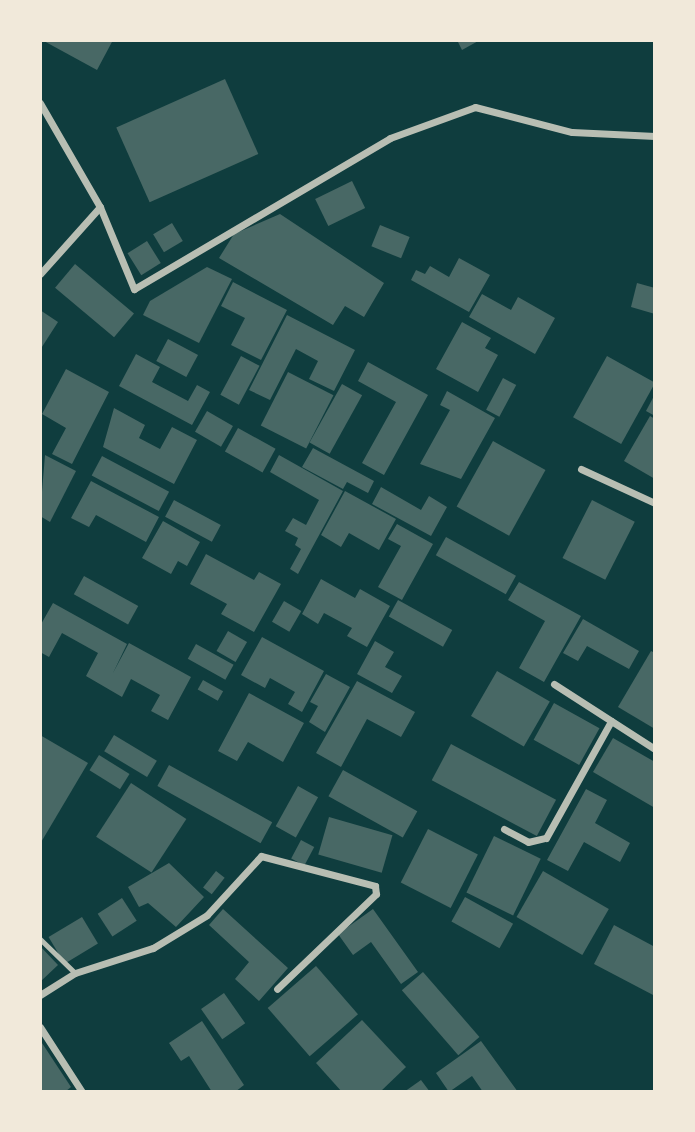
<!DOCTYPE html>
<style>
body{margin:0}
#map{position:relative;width:695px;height:1132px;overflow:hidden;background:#0f3d3e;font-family:Manrope,sans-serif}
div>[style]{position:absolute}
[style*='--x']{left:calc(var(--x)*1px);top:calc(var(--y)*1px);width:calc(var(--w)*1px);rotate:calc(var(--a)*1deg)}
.building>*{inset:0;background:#486865;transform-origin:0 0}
.service>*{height:5px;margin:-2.5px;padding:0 2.5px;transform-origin:2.5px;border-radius:2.5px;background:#b8beb3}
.minor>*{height:7px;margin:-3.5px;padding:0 3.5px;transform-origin:3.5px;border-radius:3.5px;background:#b8beb3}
span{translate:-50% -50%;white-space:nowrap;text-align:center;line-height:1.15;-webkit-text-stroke:7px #f1e9da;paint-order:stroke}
.frame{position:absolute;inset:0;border:42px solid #f1e9da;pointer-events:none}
</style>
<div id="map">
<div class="building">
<div style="clip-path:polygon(42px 40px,113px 40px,97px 70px)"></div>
<div style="clip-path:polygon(457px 40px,480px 40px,462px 50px)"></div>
<div style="left:225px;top:79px;width:82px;height:119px;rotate:66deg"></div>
<div style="left:352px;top:181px;width:30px;height:41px;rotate:64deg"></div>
<div style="clip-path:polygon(280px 214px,384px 283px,364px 317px,345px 306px,333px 325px,219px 258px,234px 234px)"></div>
<div style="left:172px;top:223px;width:21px;height:22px;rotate:59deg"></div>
<div style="left:380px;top:225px;width:32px;height:23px;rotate:22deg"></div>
<div style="left:147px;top:241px;width:26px;height:23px;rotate:58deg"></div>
<div style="clip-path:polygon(459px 258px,490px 275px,469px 312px,411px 280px,416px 270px,425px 274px,430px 266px,449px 277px)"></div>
<div style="left:75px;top:264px;width:77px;height:31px;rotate:40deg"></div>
<div style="clip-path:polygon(207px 267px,232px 279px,199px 343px,143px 315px,150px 301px)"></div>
<div style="clip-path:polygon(233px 282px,287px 310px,261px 360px,231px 345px,245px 318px,221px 306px)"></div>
<div style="clip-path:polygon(637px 283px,655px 288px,655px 314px,631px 307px)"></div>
<div style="clip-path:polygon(482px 294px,511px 310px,518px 297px,555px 318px,535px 354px,469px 317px)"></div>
<div style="clip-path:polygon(40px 310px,58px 322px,40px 350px)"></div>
<div style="clip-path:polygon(287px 315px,355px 350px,334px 391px,309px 379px,318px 361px,296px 349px,270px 400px,249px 390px)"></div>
<div style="clip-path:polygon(462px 322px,491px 338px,485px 348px,498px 355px,478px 392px,436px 369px)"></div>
<div style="left:168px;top:339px;width:34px;height:25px;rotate:28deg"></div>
<div style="clip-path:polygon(136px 354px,160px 367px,152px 382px,188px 401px,197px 385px,210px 392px,192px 425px,119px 386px)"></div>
<div style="left:241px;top:356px;width:21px;height:44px;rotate:28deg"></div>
<div style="left:607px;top:356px;width:55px;height:70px;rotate:29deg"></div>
<div style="clip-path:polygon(368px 362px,428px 395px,384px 475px,362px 463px,396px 402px,358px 381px)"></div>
<div style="clip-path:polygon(66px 369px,109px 392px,72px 464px,52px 454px,66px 428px,42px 414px)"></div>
<div style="left:288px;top:372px;width:51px;height:60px;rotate:27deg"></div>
<div style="left:503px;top:378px;width:15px;height:36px;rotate:28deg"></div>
<div style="left:342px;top:384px;width:23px;height:67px;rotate:29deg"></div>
<div style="clip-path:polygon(447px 391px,495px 418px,461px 479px,420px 464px,450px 410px,440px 405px)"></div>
<div style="clip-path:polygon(655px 394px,655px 416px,646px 411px)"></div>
<div style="clip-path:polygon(114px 408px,145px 425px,139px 438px,160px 449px,172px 427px,197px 440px,174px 484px,103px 447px)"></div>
<div style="left:207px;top:411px;width:30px;height:24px;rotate:30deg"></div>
<div style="clip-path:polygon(650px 416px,655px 419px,655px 479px,624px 461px)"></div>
<div style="left:238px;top:428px;width:43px;height:27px;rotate:29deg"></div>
<div style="left:493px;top:441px;width:60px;height:75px;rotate:29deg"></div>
<div style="clip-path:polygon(313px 448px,374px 481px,368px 493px,347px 482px,343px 489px,302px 467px)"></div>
<div style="clip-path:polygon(45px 455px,76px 471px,50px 522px,40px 516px)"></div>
<div style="clip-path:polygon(279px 455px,343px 491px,298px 574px,290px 569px,301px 549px,295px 545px,298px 538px,285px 531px,293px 518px,306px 525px,319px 500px,270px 472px)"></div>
<div style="left:102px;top:456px;width:76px;height:22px;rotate:28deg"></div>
<div style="clip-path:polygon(91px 481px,159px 517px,146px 542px,96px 515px,89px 527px,71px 518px)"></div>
<div style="clip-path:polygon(381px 487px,421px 510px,429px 496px,447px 507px,431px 536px,372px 504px)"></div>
<div style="clip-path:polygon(345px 491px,396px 519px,379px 550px,349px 533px,341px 547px,321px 535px)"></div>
<div style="left:174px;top:500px;width:53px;height:19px;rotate:28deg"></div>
<div style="left:592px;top:500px;width:48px;height:65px;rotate:27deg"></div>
<div style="clip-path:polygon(163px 521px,200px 542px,187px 566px,178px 561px,171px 574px,142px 558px)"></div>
<div style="clip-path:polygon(397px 524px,433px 544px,402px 600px,378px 587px,401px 546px,388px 539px)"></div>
<div style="left:446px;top:537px;width:80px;height:21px;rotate:29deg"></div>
<div style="clip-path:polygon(206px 554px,254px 580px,259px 572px,281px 584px,254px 632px,221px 614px,227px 604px,190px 584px)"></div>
<div style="left:84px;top:576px;width:62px;height:21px;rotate:29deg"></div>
<div style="clip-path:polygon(321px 579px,355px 598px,360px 589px,390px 606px,367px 647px,347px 636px,352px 628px,324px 613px,318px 624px,302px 614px)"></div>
<div style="clip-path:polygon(519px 582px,581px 616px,544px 682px,519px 668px,545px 621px,508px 600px)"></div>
<div style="left:398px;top:600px;width:62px;height:19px;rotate:29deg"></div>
<div style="left:284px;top:601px;width:20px;height:24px;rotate:30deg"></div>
<div style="clip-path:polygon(53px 603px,127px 644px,113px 673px,129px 643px,191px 677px,168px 720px,151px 711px,160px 695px,131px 679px,122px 697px,86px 676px,98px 653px,62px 633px,49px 657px,40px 652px,40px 626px)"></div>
<div style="clip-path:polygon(583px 619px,639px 651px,629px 669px,587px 646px,578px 661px,563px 653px)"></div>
<div style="left:228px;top:631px;width:22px;height:23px;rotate:30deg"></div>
<div style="clip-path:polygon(262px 637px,324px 671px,302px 712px,288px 704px,295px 692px,270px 678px,265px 688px,241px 675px)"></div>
<div style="clip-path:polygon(375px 641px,394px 652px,385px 667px,402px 676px,392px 693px,357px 674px)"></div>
<div style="left:196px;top:644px;width:43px;height:17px;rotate:29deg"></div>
<div style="clip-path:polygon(651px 651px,655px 653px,655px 729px,618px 707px)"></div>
<div style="left:497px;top:671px;width:61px;height:52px;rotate:30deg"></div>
<div style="clip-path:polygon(326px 674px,350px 687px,325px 732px,309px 722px,318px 706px,310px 702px)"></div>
<div style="left:203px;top:680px;width:23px;height:11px;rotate:29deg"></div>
<div style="clip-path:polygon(357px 681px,415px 712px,401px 737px,367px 719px,341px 767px,316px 753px)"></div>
<div style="clip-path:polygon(249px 693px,304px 723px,283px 762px,248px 742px,237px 761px,218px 751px)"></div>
<div style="left:554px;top:703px;width:52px;height:42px;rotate:29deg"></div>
<div style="clip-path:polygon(40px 735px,88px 763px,40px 844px)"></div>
<div style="left:114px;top:735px;width:50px;height:19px;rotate:31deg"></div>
<div style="clip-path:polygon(613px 738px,655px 762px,655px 808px,593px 772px)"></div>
<div style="left:451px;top:744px;width:119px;height:41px;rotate:28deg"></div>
<div style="left:99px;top:755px;width:36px;height:18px;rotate:32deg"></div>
<div style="left:169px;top:765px;width:118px;height:24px;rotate:29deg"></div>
<div style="left:343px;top:770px;width:85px;height:30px;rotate:29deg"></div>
<div style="left:131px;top:783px;width:66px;height:64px;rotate:33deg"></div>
<div style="left:298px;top:786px;width:23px;height:46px;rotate:29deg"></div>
<div style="clip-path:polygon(586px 789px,607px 800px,595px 823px,630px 843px,620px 862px,584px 842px,568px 871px,547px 860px)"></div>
<div style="left:329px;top:817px;width:66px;height:39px;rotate:16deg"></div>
<div style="left:428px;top:829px;width:56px;height:60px;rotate:27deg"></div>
<div style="left:494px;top:836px;width:52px;height:63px;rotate:26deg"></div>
<div style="left:301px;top:840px;width:15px;height:21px;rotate:28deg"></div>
<div style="clip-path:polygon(169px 863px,204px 897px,176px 927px,148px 903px,139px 907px,128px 887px)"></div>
<div style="left:216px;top:871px;width:11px;height:21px;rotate:38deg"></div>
<div style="left:543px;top:871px;width:76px;height:53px;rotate:30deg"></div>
<div style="left:465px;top:897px;width:55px;height:28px;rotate:29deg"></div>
<div style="left:122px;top:898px;width:27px;height:29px;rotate:57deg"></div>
<div style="clip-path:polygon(223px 909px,288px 968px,259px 1001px,235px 979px,249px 962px,209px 925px)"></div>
<div style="clip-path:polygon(373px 909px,418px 972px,401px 984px,371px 942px,353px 955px,338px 934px)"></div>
<div style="left:82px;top:917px;width:31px;height:39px;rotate:59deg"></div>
<div style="clip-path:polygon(614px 925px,655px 947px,655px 996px,594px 964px)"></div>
<div style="clip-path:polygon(40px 946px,58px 965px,40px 982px)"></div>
<div style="left:316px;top:966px;width:64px;height:64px;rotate:49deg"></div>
<div style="left:423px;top:972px;width:86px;height:28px;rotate:49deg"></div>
<div style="left:224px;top:993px;width:37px;height:28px;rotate:55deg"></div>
<div style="clip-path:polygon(362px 1020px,406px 1067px,380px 1092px,342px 1092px,316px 1063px)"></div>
<div style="clip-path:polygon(202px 1021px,244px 1085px,235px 1092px,212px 1092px,189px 1056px,181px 1061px,169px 1043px)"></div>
<div style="clip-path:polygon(40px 1040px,71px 1087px,65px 1092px,40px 1092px)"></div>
<div style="clip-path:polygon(481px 1041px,518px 1092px,483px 1092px,472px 1076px,449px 1092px,436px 1073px)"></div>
<div style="clip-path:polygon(421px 1080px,430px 1092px,404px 1092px)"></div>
</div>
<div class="service">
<div style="--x:40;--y:939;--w:49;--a:44.2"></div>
</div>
<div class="minor">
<div style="--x:40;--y:103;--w:120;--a:60"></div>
<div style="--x:100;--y:207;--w:89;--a:67.5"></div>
<div style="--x:134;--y:289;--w:297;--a:-30.5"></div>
<div style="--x:390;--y:138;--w:90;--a:-20"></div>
<div style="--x:475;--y:107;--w:100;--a:14.5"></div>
<div style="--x:572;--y:132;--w:83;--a:2.8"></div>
<div style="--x:40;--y:274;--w:90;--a:-48.2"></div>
<div style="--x:581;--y:469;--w:81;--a:24.7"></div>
<div style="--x:554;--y:684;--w:120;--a:32.8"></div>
<div style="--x:504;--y:829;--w:27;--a:28"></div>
<div style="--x:528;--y:842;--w:18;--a:-13"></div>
<div style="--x:546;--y:838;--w:134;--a:-60.9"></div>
<div style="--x:40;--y:995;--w:41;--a:-32.2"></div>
<div style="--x:75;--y:973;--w:82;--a:-17.8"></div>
<div style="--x:153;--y:948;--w:63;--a:-31.4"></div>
<div style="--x:207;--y:915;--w:80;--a:-47.5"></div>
<div style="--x:261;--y:856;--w:118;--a:14.7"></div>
<div style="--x:375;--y:886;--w:8;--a:83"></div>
<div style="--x:376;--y:894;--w:137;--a:136.2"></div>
<div style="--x:40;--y:1027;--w:77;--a:57.1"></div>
</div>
<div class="frame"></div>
</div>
